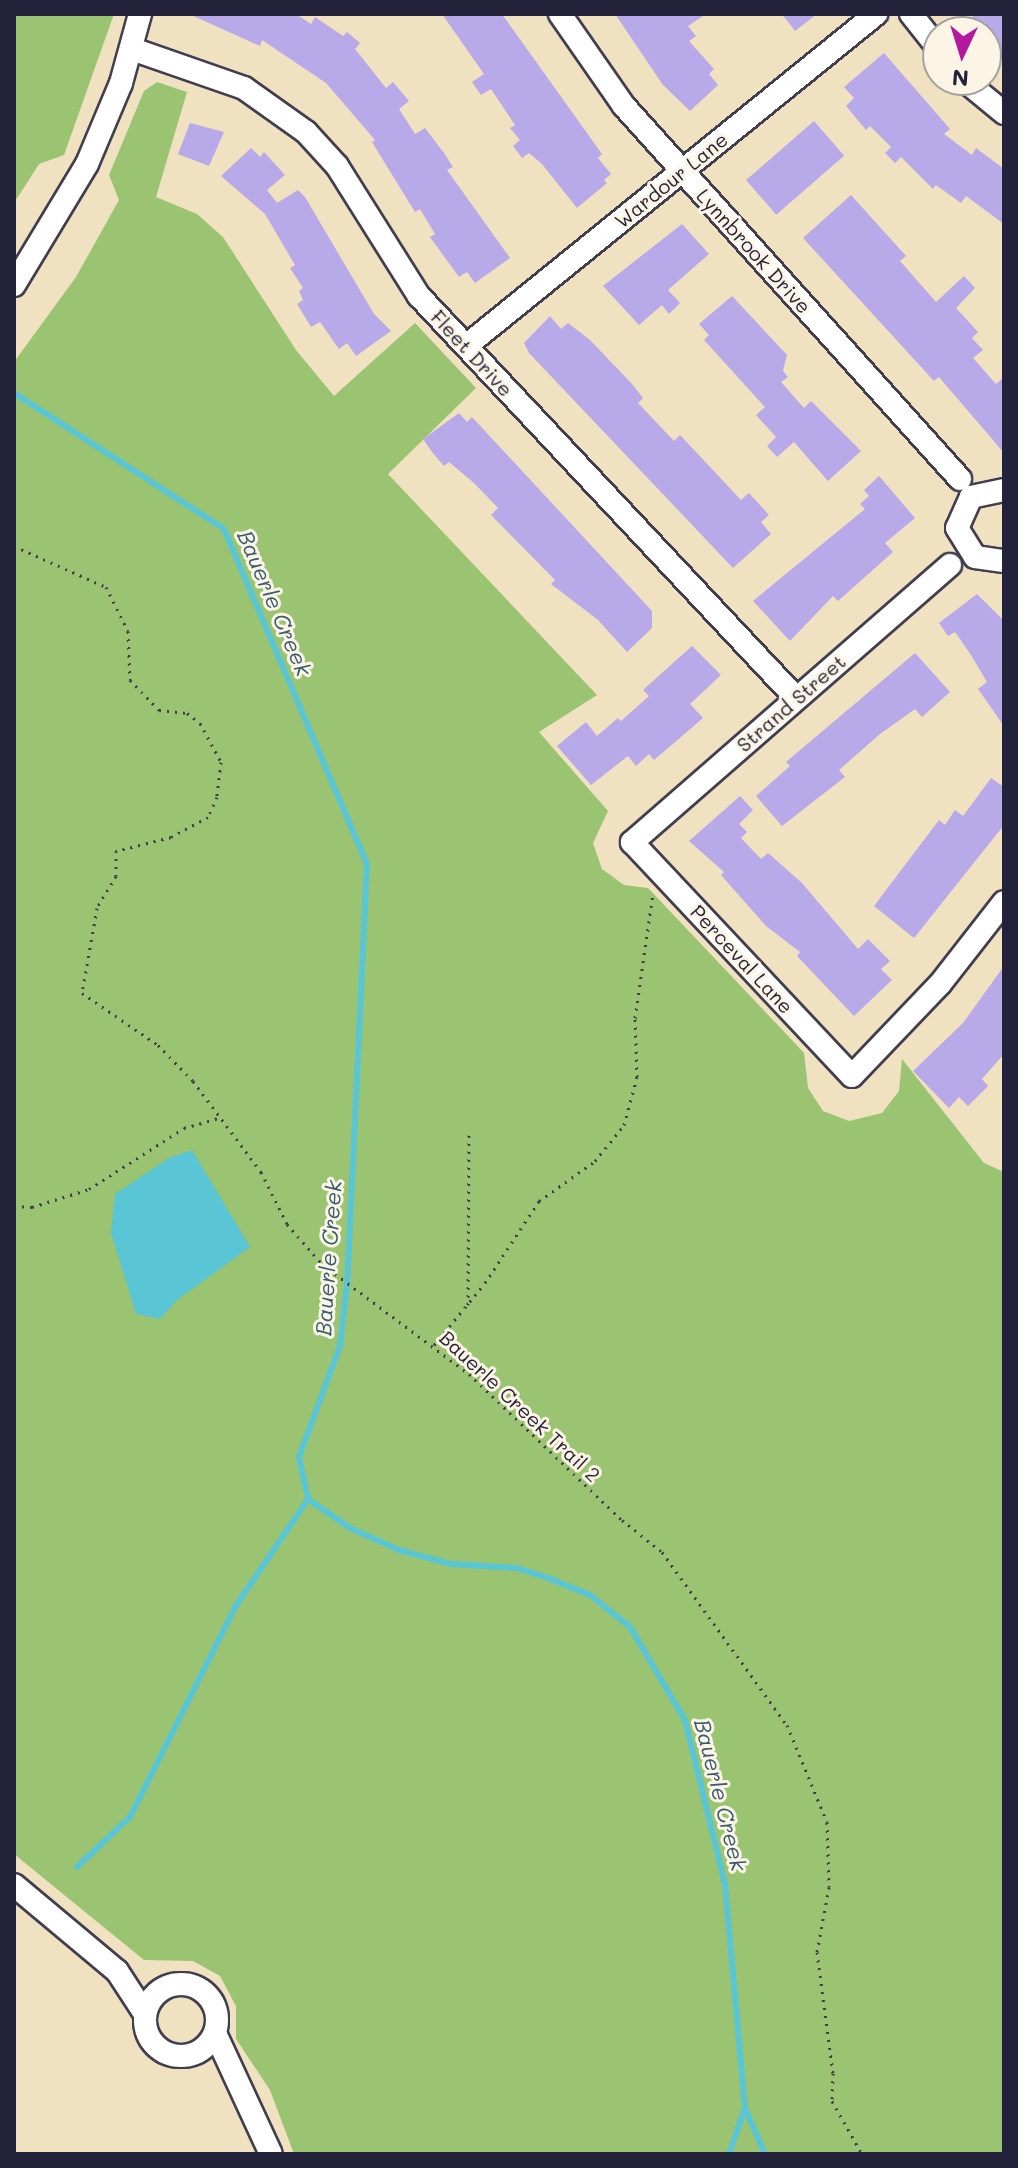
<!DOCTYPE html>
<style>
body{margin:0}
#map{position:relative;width:1018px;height:2168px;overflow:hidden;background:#f0e1c1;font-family:Mali,sans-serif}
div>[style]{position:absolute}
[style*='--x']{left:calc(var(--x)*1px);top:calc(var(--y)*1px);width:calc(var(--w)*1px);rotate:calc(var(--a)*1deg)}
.green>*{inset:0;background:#9ac471}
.water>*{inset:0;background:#5ac5d4}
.stream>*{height:6px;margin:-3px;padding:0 3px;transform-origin:3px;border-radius:3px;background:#5ac5d4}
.building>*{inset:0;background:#b8a9e9;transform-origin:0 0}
.path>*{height:3px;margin-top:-1.5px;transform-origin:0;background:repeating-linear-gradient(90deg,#413f4f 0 2px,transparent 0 8px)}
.roads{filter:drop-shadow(2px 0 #413f4f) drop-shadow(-2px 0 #413f4f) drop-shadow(0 2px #413f4f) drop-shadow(0 -2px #413f4f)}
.street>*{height:22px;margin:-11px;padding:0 11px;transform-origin:11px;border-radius:11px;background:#fff}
.street>.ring{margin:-11px;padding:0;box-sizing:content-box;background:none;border:22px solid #fff;border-radius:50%}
span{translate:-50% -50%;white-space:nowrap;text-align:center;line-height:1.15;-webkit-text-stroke:6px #fcf5e5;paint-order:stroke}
.street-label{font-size:20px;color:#22223b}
.water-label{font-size:22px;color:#365b71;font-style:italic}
.frame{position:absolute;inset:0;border:16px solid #22223b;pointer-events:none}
.north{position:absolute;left:922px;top:16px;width:80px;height:80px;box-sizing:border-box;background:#fcf5e5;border:2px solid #a5a1a1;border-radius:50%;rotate:184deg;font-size:22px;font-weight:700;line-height:32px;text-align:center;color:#22223b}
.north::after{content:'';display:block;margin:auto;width:28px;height:36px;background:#b5179e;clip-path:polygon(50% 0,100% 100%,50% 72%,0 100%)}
</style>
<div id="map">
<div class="green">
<div style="clip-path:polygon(14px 14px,114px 14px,64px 155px,39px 164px,14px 203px)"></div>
<div style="clip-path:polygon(157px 82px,187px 92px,156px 197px,197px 214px,223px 237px,296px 350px,334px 396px,415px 323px,476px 388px,388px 474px,597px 695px,539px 732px,608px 811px,593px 843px,602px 869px,624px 885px,648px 888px,790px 1038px,804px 1053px,808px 1088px,823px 1111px,849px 1121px,882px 1113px,899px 1091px,902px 1059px,984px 1163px,1004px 1172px,1004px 2154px,294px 2154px,270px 2090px,236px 2039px,236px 2006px,220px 1976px,193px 1961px,144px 1960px,14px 1854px,14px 362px,76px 277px,119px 200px,109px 175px,144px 91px)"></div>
</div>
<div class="water">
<div style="clip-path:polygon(192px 1150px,250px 1247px,177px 1300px,160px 1319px,136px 1314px,111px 1233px,115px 1194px,169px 1158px)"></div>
</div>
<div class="stream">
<div style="--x:14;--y:393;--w:250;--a:32.9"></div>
<div style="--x:224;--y:529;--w:365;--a:66.9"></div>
<div style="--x:367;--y:865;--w:419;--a:92.7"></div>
<div style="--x:347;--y:1284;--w:62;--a:96.4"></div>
<div style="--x:340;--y:1346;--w:118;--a:110.3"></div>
<div style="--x:299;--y:1457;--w:43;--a:77.9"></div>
<div style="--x:308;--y:1499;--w:51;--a:34.6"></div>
<div style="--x:350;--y:1528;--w:54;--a:24.2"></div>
<div style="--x:399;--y:1550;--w:54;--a:15.1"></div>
<div style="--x:451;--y:1564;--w:66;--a:3.5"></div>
<div style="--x:517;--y:1568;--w:33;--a:18"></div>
<div style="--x:548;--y:1578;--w:45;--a:22"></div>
<div style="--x:590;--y:1595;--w:51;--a:38.7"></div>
<div style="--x:630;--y:1627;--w:108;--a:59.4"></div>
<div style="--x:685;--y:1720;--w:169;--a:76.3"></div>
<div style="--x:725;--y:1884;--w:225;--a:84.9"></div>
<div style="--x:745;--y:2108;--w:50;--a:66.5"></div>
<div style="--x:77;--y:1867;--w:73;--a:-43.3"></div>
<div style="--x:130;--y:1817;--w:235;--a:-63.4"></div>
<div style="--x:235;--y:1607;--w:130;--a:-55.9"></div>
<div style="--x:729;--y:2154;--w:49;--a:-70.8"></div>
</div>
<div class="building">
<div style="clip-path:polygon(189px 14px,296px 14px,311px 24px,315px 17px,343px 36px,347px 32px,360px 43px,355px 49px,386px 88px,393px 82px,409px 101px,399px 109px,415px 134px,425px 128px,444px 153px,453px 167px,447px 170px,510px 258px,475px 283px,467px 272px,459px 277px,430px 237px,435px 234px,420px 209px,415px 212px,383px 160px,372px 142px,375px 140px,326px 83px,262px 40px,260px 46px)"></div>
<div style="clip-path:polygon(442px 14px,502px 14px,602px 154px,598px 158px,611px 174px,604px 180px,607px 183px,577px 208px,542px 164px,529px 153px,522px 158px,513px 146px,520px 140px,510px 128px,515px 125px,491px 89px,481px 95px,472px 82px,484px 74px)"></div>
<div style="clip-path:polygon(615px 14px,706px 14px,688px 26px,696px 36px,689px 41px,714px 69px,709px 74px,718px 85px,690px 111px,663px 85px)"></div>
<div style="clip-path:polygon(782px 14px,817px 14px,795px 31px)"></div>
<div style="clip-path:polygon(975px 14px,1004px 14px,1004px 62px,986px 45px,986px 32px,972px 32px,965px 25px)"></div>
<div style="clip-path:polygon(884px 53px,950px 129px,944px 134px,972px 155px,976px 148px,1004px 169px,1004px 224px,966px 196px,961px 203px,936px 185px,933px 189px,901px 157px,895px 163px,885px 153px,891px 147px,870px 126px,866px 130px,846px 106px,854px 98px,844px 87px)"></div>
<div style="left:814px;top:121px;width:46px;height:90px;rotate:49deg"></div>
<div style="clip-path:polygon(190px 123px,224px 132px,209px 166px,178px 154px)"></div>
<div style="clip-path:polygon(251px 148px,260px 157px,264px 152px,285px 175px,267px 190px,277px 203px,298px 190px,305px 197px,374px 314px,391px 331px,356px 356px,347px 343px,339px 349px,320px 322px,311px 327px,297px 304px,303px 300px,299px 291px,303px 288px,290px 268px,295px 265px,265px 214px,221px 176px)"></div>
<div style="clip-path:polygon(851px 195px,906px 256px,900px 261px,936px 302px,964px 276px,975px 288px,956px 308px,978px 332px,972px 338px,983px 350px,973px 358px,996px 384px,1004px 377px,1004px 453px,939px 377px,934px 381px,803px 238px)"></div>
<div style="clip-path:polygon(682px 224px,709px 254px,668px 290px,680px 303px,669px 314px,662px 305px,639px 325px,603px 286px)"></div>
<div style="clip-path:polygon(732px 296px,787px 355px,783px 371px,788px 377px,781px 382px,804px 408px,811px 401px,861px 451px,828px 481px,794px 442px,777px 457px,767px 446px,776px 437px,756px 415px,765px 407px,704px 340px,709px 335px,699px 324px)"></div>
<div style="clip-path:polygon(550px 316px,561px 329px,568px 323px,590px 340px,633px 385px,643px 398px,638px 403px,674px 441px,680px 435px,741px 500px,749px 493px,769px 515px,761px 522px,771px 534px,733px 568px,529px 353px,524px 343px)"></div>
<div style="clip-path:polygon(459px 413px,467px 422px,472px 417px,652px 611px,652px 628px,627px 652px,598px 620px,551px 584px,555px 580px,491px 515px,498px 508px,474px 483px,449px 462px,444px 466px,432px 452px,423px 439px)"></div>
<div style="clip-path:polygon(879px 476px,915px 518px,885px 543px,893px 552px,838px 601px,833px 596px,790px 641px,753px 601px,865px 509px,860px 504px,869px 496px,864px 490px)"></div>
<div style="clip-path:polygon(977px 594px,1004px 621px,1004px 726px,978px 689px,987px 682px,971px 655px,955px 632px,948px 636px,939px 623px)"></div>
<div style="clip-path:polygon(692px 646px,721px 675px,690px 704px,703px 718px,654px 760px,649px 754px,636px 766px,628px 756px,591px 785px,557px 746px,586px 722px,597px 736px,618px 718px,621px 721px,649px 696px,643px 690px)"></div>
<div style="clip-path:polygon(915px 653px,950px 692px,922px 717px,915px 709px,880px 734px,839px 770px,845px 777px,782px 826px,756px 796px,790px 766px,786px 762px)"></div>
<div style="clip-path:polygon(991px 778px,1004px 787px,1004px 825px,914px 938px,874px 906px,939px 820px,945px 825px,955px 810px,963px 816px)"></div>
<div style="clip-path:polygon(740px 796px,753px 810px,739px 824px,747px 832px,741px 838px,761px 859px,768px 853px,802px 883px,858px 949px,868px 939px,890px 961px,881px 969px,892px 980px,854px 1016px,797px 956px,800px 952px,766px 926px,721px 875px,724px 872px,689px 841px)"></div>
<div style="clip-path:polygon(1004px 966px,1004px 1054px,982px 1079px,988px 1086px,968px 1106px,959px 1097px,949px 1108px,913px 1071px,963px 1023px)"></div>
</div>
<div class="path">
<div style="--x:14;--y:546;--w:101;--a:24"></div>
<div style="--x:106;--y:587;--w:49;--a:63.4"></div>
<div style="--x:128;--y:631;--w:49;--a:87.7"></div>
<div style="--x:130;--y:680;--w:42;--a:46"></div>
<div style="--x:159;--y:710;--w:28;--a:6"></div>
<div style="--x:187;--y:713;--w:16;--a:38"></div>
<div style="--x:200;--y:723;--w:44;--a:61.7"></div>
<div style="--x:221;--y:762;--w:35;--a:97"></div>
<div style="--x:217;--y:797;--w:22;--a:114"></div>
<div style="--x:208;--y:817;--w:42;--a:151.6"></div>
<div style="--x:171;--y:837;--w:57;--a:165.7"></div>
<div style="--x:116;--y:851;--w:25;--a:90"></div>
<div style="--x:116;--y:876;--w:37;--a:121"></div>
<div style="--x:97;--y:908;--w:86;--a:100"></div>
<div style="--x:82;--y:993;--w:92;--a:34.4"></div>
<div style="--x:158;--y:1045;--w:50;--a:45.8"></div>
<div style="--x:193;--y:1081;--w:114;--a:53.2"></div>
<div style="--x:261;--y:1172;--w:58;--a:63.4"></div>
<div style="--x:287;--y:1224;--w:53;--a:48.8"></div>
<div style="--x:322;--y:1264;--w:184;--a:36.8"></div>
<div style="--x:469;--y:1374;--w:211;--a:43.7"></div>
<div style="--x:622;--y:1520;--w:51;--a:38.7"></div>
<div style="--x:662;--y:1552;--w:213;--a:54.2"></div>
<div style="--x:787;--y:1725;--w:105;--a:67.6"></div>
<div style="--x:827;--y:1822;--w:65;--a:88.2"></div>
<div style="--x:829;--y:1887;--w:66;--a:100.5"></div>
<div style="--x:817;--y:1952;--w:122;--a:82.5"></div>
<div style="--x:833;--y:2073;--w:28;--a:92"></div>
<div style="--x:832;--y:2101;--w:61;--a:60.5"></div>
<div style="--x:14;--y:1206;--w:18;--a:3"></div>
<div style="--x:32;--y:1207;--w:60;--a:-17.5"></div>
<div style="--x:89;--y:1189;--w:113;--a:-32.7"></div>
<div style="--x:184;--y:1128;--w:37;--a:-16"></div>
<div style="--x:468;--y:1305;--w:172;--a:-89.7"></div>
<div style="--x:434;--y:1345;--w:80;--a:-50.6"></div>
<div style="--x:485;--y:1283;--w:98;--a:-56.6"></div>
<div style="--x:539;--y:1201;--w:69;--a:-35.5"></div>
<div style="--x:595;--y:1161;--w:46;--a:-51.1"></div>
<div style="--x:624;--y:1125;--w:50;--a:-74.8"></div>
<div style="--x:637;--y:1077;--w:59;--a:-91.9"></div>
<div style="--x:635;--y:1018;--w:126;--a:-81.8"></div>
</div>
<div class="roads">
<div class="street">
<div style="--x:560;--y:14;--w:112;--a:55.2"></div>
<div style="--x:624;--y:106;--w:502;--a:47.99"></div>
<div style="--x:911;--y:14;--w:43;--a:51.5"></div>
<div style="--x:132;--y:49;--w:119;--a:19.2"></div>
<div style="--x:244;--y:88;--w:76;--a:35.4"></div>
<div style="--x:306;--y:132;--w:46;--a:47.6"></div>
<div style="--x:337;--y:166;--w:154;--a:57.8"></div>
<div style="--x:419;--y:296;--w:551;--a:46.84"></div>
<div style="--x:964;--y:80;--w:52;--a:39.5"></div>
<div style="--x:14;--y:285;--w:141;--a:-58.9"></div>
<div style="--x:87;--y:164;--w:88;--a:-67.2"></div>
<div style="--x:121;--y:83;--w:72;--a:-74.6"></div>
<div style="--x:466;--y:346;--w:528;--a:-39"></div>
<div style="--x:1004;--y:490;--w:34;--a:168"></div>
<div style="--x:971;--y:497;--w:34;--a:114"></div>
<div style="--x:957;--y:528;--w:34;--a:58"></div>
<div style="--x:975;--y:557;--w:29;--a:8"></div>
<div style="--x:950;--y:565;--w:422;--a:138.9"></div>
<div style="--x:632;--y:842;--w:321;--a:46.8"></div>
<div style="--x:852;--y:1076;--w:127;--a:-46.3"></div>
<div style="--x:940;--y:984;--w:104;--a:-52"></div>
<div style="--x:14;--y:1885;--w:134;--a:39.9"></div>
<div style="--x:117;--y:1971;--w:51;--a:56.9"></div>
<div class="ring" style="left:145px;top:1984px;width:50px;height:50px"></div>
<div style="--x:215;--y:2033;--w:133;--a:65.2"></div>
</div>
</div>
<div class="street-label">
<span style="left:671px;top:180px;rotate:-39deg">Wardour Lane</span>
<span style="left:754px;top:251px;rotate:48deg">Lynnbrook Drive</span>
<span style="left:472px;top:353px;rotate:47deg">Fleet Drive</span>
<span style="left:791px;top:703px;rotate:-41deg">Strand Street</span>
<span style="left:742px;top:959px;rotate:47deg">Perceval Lane</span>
<span style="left:520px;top:1406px;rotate:43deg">Bauerle Creek Trail 2</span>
</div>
<div class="water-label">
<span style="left:275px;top:603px;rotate:67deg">Bauerle Creek</span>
<span style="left:328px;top:1258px;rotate:-86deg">Bauerle Creek</span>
<span style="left:721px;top:1795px;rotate:76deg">Bauerle Creek</span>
</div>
<div class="frame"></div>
<div class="north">N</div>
</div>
